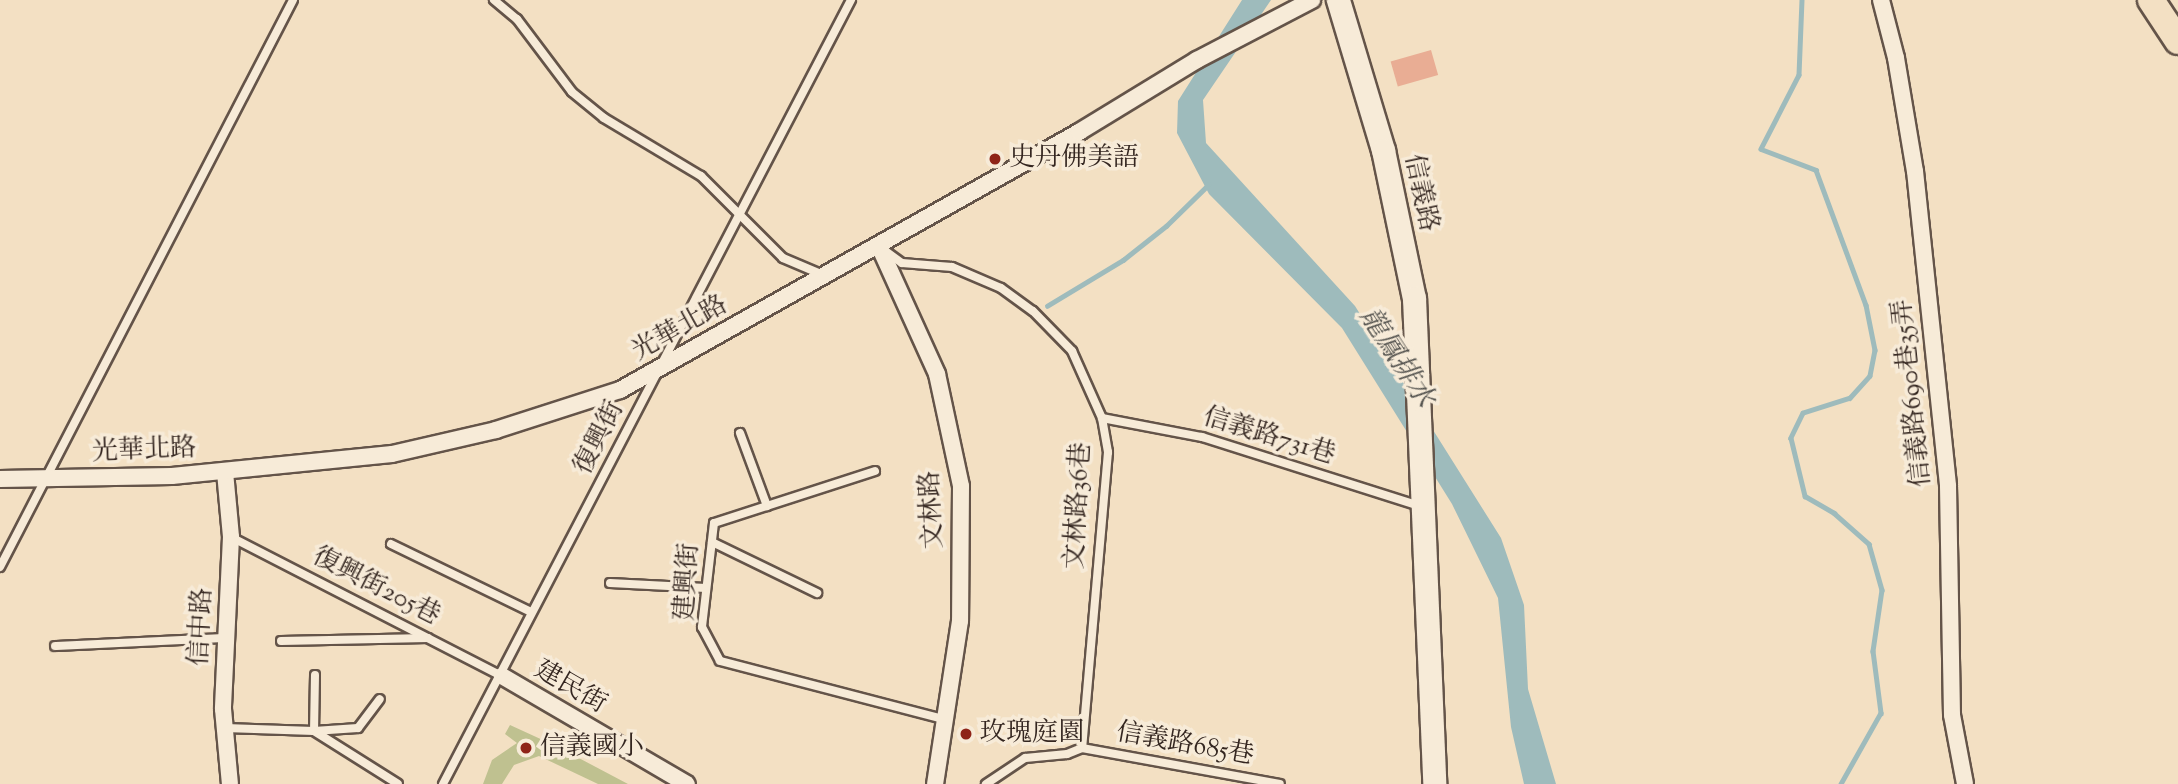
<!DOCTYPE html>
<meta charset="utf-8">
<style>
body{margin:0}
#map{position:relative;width:2178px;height:784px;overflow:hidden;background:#f3e0c3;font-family:"Sorts Mill Goudy","Noto Serif TC",serif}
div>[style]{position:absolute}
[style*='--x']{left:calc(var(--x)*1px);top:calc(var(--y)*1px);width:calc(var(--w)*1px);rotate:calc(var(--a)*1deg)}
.green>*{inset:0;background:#bfc190}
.water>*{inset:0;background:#9ebbbc}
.stream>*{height:4.5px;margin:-2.25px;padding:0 2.25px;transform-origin:2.25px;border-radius:2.25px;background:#9ebbbc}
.building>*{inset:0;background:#e9ad94;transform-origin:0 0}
.roads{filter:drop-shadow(2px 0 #645449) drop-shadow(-2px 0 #645449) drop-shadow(0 2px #645449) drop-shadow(0 -2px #645449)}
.lane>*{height:8px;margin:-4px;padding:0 4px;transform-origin:4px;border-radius:4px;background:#f7ebd8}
.street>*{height:16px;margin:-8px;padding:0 8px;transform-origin:8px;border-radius:8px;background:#f7ebd8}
.secondary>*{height:23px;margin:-11.5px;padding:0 11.5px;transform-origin:11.5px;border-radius:11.5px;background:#f7ebd8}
.primary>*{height:26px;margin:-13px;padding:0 13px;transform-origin:13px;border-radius:13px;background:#f3e0c3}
.dots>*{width:19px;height:19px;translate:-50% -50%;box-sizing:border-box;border:4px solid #f7ebd8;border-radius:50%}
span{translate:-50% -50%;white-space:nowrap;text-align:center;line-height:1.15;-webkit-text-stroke:7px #f7ebd8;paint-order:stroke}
.poi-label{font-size:26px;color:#342620}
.left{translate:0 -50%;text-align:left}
.street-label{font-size:26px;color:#342620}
.water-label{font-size:28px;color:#54534f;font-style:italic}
</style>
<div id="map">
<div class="green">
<div style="clip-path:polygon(510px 725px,558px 747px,628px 784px,598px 784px,539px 756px,514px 765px,502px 784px,483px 784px,492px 760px,517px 743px,505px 734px)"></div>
</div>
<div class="water">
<div style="clip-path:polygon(1242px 0,1271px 0,1203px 100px,1206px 143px,1355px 306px,1501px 538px,1524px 605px,1528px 689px,1556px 784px,1524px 784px,1511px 727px,1498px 598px,1452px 504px,1342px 328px,1209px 194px,1177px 133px,1178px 101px)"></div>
</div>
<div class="stream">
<div style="--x:1802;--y:0;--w:75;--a:92.3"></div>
<div style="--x:1799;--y:75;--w:83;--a:117.2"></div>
<div style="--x:1761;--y:149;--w:59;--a:20.9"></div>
<div style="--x:1816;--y:170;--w:144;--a:69.7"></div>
<div style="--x:1866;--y:305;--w:46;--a:78.7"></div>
<div style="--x:1875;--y:350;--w:26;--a:101"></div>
<div style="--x:1870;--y:376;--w:30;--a:132"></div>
<div style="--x:1850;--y:398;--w:49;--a:162.3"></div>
<div style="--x:1803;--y:413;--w:28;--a:116"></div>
<div style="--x:1791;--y:438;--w:60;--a:76.4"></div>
<div style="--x:1805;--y:496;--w:34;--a:30"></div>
<div style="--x:1834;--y:513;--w:47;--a:41.5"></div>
<div style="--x:1869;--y:544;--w:48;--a:74.2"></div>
<div style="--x:1882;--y:590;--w:62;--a:98.4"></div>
<div style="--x:1873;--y:651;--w:63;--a:82.6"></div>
<div style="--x:1881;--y:713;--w:81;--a:119.4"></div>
<div style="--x:1047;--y:306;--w:89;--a:-31.2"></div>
<div style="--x:1123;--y:260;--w:55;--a:-38.3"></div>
<div style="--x:1166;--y:226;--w:59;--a:-44.3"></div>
</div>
<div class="building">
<div style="left:1431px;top:50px;width:26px;height:42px;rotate:74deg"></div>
</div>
<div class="roads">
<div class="lane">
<div style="--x:494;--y:0;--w:30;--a:40"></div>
<div style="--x:517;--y:19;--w:91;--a:53"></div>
<div style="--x:572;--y:92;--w:41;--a:39.1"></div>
<div style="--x:604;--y:118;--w:113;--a:30.9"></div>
<div style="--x:701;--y:176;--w:116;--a:45"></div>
<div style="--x:783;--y:258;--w:43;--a:23"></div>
<div style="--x:884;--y:250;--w:22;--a:36"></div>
<div style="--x:902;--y:263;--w:50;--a:4.6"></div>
<div style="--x:952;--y:267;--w:53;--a:23.2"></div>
<div style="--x:1001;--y:288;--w:39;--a:36"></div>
<div style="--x:1033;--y:311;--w:56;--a:45.7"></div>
<div style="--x:1072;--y:351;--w:73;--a:65.9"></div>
<div style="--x:1102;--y:418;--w:35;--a:80"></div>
<div style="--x:1108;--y:452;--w:297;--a:95"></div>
<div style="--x:1082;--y:748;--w:16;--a:158"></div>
<div style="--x:1067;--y:754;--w:42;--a:174.6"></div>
<div style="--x:1025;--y:758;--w:47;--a:146.3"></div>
<div style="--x:1102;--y:418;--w:102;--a:10.8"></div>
<div style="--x:1202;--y:437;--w:228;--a:17.6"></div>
<div style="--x:740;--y:433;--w:78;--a:69.7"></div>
<div style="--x:875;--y:471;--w:169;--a:162.1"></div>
<div style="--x:714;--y:523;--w:105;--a:96.6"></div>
<div style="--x:702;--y:627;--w:38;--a:62"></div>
<div style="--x:720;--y:661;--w:234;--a:14.6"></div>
<div style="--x:231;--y:537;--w:305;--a:27.2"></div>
<div style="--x:712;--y:542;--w:117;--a:25.9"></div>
<div style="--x:391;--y:544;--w:156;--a:25.9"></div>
<div style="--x:0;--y:567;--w:638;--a:-62.67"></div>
<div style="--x:610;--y:583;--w:96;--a:3"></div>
<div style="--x:281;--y:641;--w:147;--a:-1.2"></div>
<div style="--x:55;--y:646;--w:170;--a:-2.7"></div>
<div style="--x:315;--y:675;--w:56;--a:91"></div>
<div style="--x:314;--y:731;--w:44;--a:-3.9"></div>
<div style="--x:358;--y:728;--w:36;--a:-53"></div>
<div style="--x:225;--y:728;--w:89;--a:1.9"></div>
<div style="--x:314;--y:731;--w:99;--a:32.2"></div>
<div style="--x:1082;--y:748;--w:201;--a:10.3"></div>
<div style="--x:443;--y:784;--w:884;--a:-62.51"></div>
</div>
<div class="street">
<div style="--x:1881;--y:0;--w:60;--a:75.5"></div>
<div style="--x:1896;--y:58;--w:115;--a:80.5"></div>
<div style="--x:1915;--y:171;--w:317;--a:84"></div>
<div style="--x:1948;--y:486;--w:229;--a:89"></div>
<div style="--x:1952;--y:715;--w:70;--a:79.3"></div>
<div style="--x:879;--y:246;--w:141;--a:65.6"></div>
<div style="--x:937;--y:374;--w:115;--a:77.9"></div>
<div style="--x:961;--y:486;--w:135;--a:90.4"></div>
<div style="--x:960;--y:621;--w:165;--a:98.7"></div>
<div style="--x:225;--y:472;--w:65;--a:84.7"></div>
<div style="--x:231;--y:537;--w:172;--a:92.7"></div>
<div style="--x:223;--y:709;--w:75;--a:84.7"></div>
<div style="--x:0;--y:479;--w:172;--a:-1"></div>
<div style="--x:172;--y:476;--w:221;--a:-5.7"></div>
<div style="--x:392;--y:454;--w:107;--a:-13"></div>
<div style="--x:496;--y:430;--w:130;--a:-17.9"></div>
<div style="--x:620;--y:390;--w:527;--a:-29.34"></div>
<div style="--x:1079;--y:132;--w:138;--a:-31.4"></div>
<div style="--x:1197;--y:60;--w:130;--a:-27.6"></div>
<div style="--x:502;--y:676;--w:214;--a:30.3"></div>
</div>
<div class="secondary">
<div style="--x:1338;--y:0;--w:157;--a:73.3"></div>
<div style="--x:1383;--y:150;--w:151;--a:78.2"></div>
<div style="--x:1414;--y:298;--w:486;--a:87.6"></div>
</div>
<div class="primary">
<div style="--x:2151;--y:0;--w:49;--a:56.6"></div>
</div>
</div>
<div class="dots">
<div style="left:995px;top:159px;background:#8f2418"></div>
<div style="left:966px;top:734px;background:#8f2418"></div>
<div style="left:526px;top:748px;background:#8f2418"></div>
</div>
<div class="poi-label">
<span class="left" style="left:1009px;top:159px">史丹佛美語</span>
<span class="left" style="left:980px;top:734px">玫瑰庭園</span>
<span class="left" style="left:540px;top:748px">信義國小</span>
</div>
<div class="street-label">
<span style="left:1420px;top:193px;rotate:78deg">信義路</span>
<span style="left:680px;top:329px;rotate:-29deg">光華北路</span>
<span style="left:1913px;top:393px;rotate:-96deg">信義路690巷35弄</span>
<span style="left:1269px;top:437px;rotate:17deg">信義路731巷</span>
<span style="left:600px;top:438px;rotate:-63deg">復興街</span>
<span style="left:144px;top:451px;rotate:-2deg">光華北路</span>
<span style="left:1079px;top:506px;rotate:-87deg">文林路36巷</span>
<span style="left:933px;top:510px;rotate:-93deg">文林路</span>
<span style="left:688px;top:582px;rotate:-86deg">建興街</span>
<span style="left:376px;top:587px;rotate:27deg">復興街205巷</span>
<span style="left:202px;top:627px;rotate:-87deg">信中路</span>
<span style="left:570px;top:688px;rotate:30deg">建民街</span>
<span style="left:1185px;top:745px;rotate:10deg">信義路685巷</span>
</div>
<div class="water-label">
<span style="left:1396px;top:358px;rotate:57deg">龍鳳排水</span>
</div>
</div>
